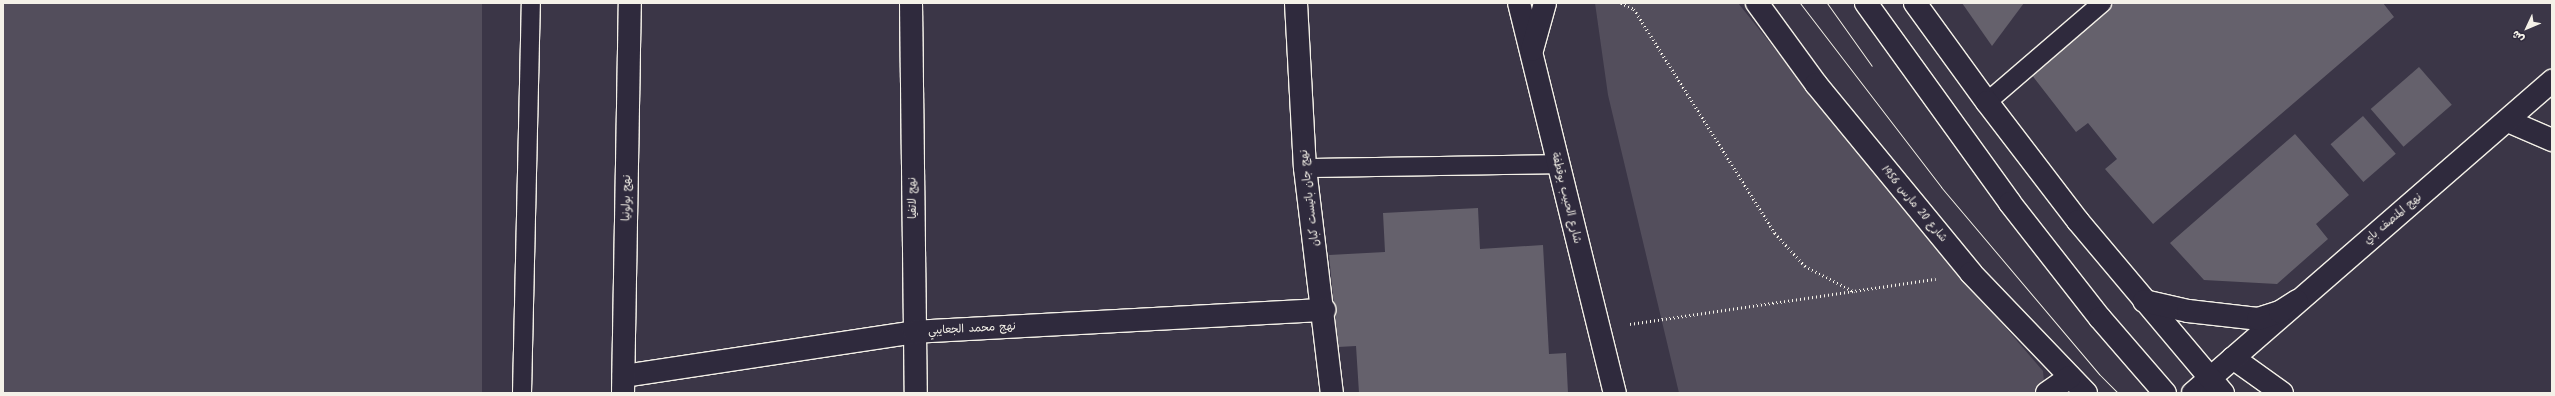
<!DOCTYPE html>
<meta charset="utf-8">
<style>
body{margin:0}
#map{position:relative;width:2555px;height:396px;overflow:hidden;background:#3b3647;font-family:Kalam,"Playpen Sans Arabic",sans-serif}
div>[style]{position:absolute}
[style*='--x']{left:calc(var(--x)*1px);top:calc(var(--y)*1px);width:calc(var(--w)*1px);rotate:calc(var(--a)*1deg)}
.green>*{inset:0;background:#534e5c;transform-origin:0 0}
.building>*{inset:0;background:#65616c;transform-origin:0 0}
.path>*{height:2.5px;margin-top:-1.25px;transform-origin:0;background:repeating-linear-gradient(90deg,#f4f1e8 0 1px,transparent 0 4px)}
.roads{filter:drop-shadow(1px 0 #f4f1e8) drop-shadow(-1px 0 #f4f1e8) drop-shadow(0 1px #f4f1e8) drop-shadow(0 -1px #f4f1e8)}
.lane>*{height:18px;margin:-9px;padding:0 9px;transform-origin:9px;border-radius:9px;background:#2f2a3d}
.street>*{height:22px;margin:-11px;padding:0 11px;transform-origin:11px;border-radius:11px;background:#2f2a3d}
.secondary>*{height:22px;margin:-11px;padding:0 11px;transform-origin:11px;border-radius:11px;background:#2f2a3d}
.tram>*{height:1px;margin:-0.5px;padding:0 0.5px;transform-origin:0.5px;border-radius:0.5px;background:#f4f1e8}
span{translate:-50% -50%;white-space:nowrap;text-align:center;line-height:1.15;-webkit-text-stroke:4px #2f2a3d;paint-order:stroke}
.street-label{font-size:11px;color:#f4f1e8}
.frame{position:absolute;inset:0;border:4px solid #f4f1e8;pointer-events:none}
.north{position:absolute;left:2507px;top:8px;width:40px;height:40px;-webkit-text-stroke:3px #2f2a3d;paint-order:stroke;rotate:226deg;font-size:11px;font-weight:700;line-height:16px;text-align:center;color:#f4f1e8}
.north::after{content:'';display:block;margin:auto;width:14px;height:18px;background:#f4f1e8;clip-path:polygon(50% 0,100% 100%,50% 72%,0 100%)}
</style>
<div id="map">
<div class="green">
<div style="left:3px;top:3px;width:479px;height:390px"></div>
<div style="clip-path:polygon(1595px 3px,1738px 3px,1909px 216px,2043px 371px,2045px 393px,1679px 393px,1608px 95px)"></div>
</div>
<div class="building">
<div style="clip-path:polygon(1962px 3px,2024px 3px,1992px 46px)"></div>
<div style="clip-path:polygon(2115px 3px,2383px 3px,2394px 17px,2153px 224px,2105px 169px,2117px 159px,2088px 123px,2076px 132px,2031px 74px)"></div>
<div style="left:2419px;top:67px;width:50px;height:64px;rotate:49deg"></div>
<div style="left:2363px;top:116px;width:50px;height:43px;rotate:49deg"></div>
<div style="clip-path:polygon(2295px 134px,2349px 195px,2316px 224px,2328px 239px,2277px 284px,2204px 280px,2170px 243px)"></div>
<div style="clip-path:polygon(1478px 208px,1480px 249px,1543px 245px,1549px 354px,1566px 353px,1568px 393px,1359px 393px,1356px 346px,1338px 347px,1329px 255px,1385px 252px,1383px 213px)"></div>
</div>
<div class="path">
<div style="--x:1621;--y:3;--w:14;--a:25"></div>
<div style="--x:1634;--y:9;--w:265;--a:57.8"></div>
<div style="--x:1775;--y:233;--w:45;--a:47.7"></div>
<div style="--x:1805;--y:266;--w:56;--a:27.5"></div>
<div style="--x:1630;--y:324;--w:309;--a:-8.4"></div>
</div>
<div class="roads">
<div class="lane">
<div style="--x:1987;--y:102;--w:152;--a:-40.7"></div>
<div style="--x:1305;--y:168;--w:253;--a:-0.9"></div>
<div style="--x:522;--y:393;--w:390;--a:-88.7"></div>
</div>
<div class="street">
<div style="--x:911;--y:3;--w:390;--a:89.3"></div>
<div style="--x:1296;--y:3;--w:165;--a:86.9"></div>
<div style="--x:1305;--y:168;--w:227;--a:83.2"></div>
<div style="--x:1757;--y:3;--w:100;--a:53.9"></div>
<div style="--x:1816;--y:84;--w:244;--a:50.6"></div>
<div style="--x:1971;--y:273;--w:166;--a:46.2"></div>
<div style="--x:2508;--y:121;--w:48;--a:23.4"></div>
<div style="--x:2233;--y:358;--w:60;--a:35.5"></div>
<div style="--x:624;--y:376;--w:293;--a:-8.6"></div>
<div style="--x:914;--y:332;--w:411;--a:-3.1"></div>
<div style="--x:623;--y:393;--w:390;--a:-89"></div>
<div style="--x:2047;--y:393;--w:28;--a:-35"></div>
<div style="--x:2193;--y:393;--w:476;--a:-41"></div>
</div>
<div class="secondary">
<div style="--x:1519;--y:3;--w:402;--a:76.2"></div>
<div style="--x:1866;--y:3;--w:246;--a:54.2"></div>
<div style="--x:2010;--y:203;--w:146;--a:52"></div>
<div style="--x:2100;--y:318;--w:99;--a:49.1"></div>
<div style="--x:1915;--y:3;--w:122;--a:54"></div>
<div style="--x:1987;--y:102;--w:150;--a:52.6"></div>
<div style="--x:2078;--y:221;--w:225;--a:49.9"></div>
<div style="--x:1532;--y:50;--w:49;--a:-74.5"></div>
<div style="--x:2144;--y:301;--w:45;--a:12.8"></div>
<div style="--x:2188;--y:311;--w:70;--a:6.5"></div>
<div style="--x:2258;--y:319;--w:23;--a:-18"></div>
<div style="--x:2280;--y:312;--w:20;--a:-33"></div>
</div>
</div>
<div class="tram">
<div style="--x:1800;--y:3;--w:232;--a:52.5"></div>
<div style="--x:1941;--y:187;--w:245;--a:49.8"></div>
<div style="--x:2099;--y:374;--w:27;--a:45"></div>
<div style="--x:1827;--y:3;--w:77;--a:54.5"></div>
</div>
<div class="street-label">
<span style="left:627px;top:198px;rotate:-89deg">نهج بولونيا</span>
<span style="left:913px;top:198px;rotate:-91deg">نهج لاتفيا</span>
<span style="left:1310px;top:198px;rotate:-97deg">نهج جان باتيست كبان</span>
<span style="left:1566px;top:198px;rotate:76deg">شارع الحبيب بوقطفة</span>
<span style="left:1914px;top:204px;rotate:50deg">شارع 20 مارس 1956</span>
<span style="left:2393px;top:219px;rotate:-40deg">نهج المنصف باي</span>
<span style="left:972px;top:329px;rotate:-3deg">نهج محمد الجعايبي</span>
</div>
<div class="frame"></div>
<div class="north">ش</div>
</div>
